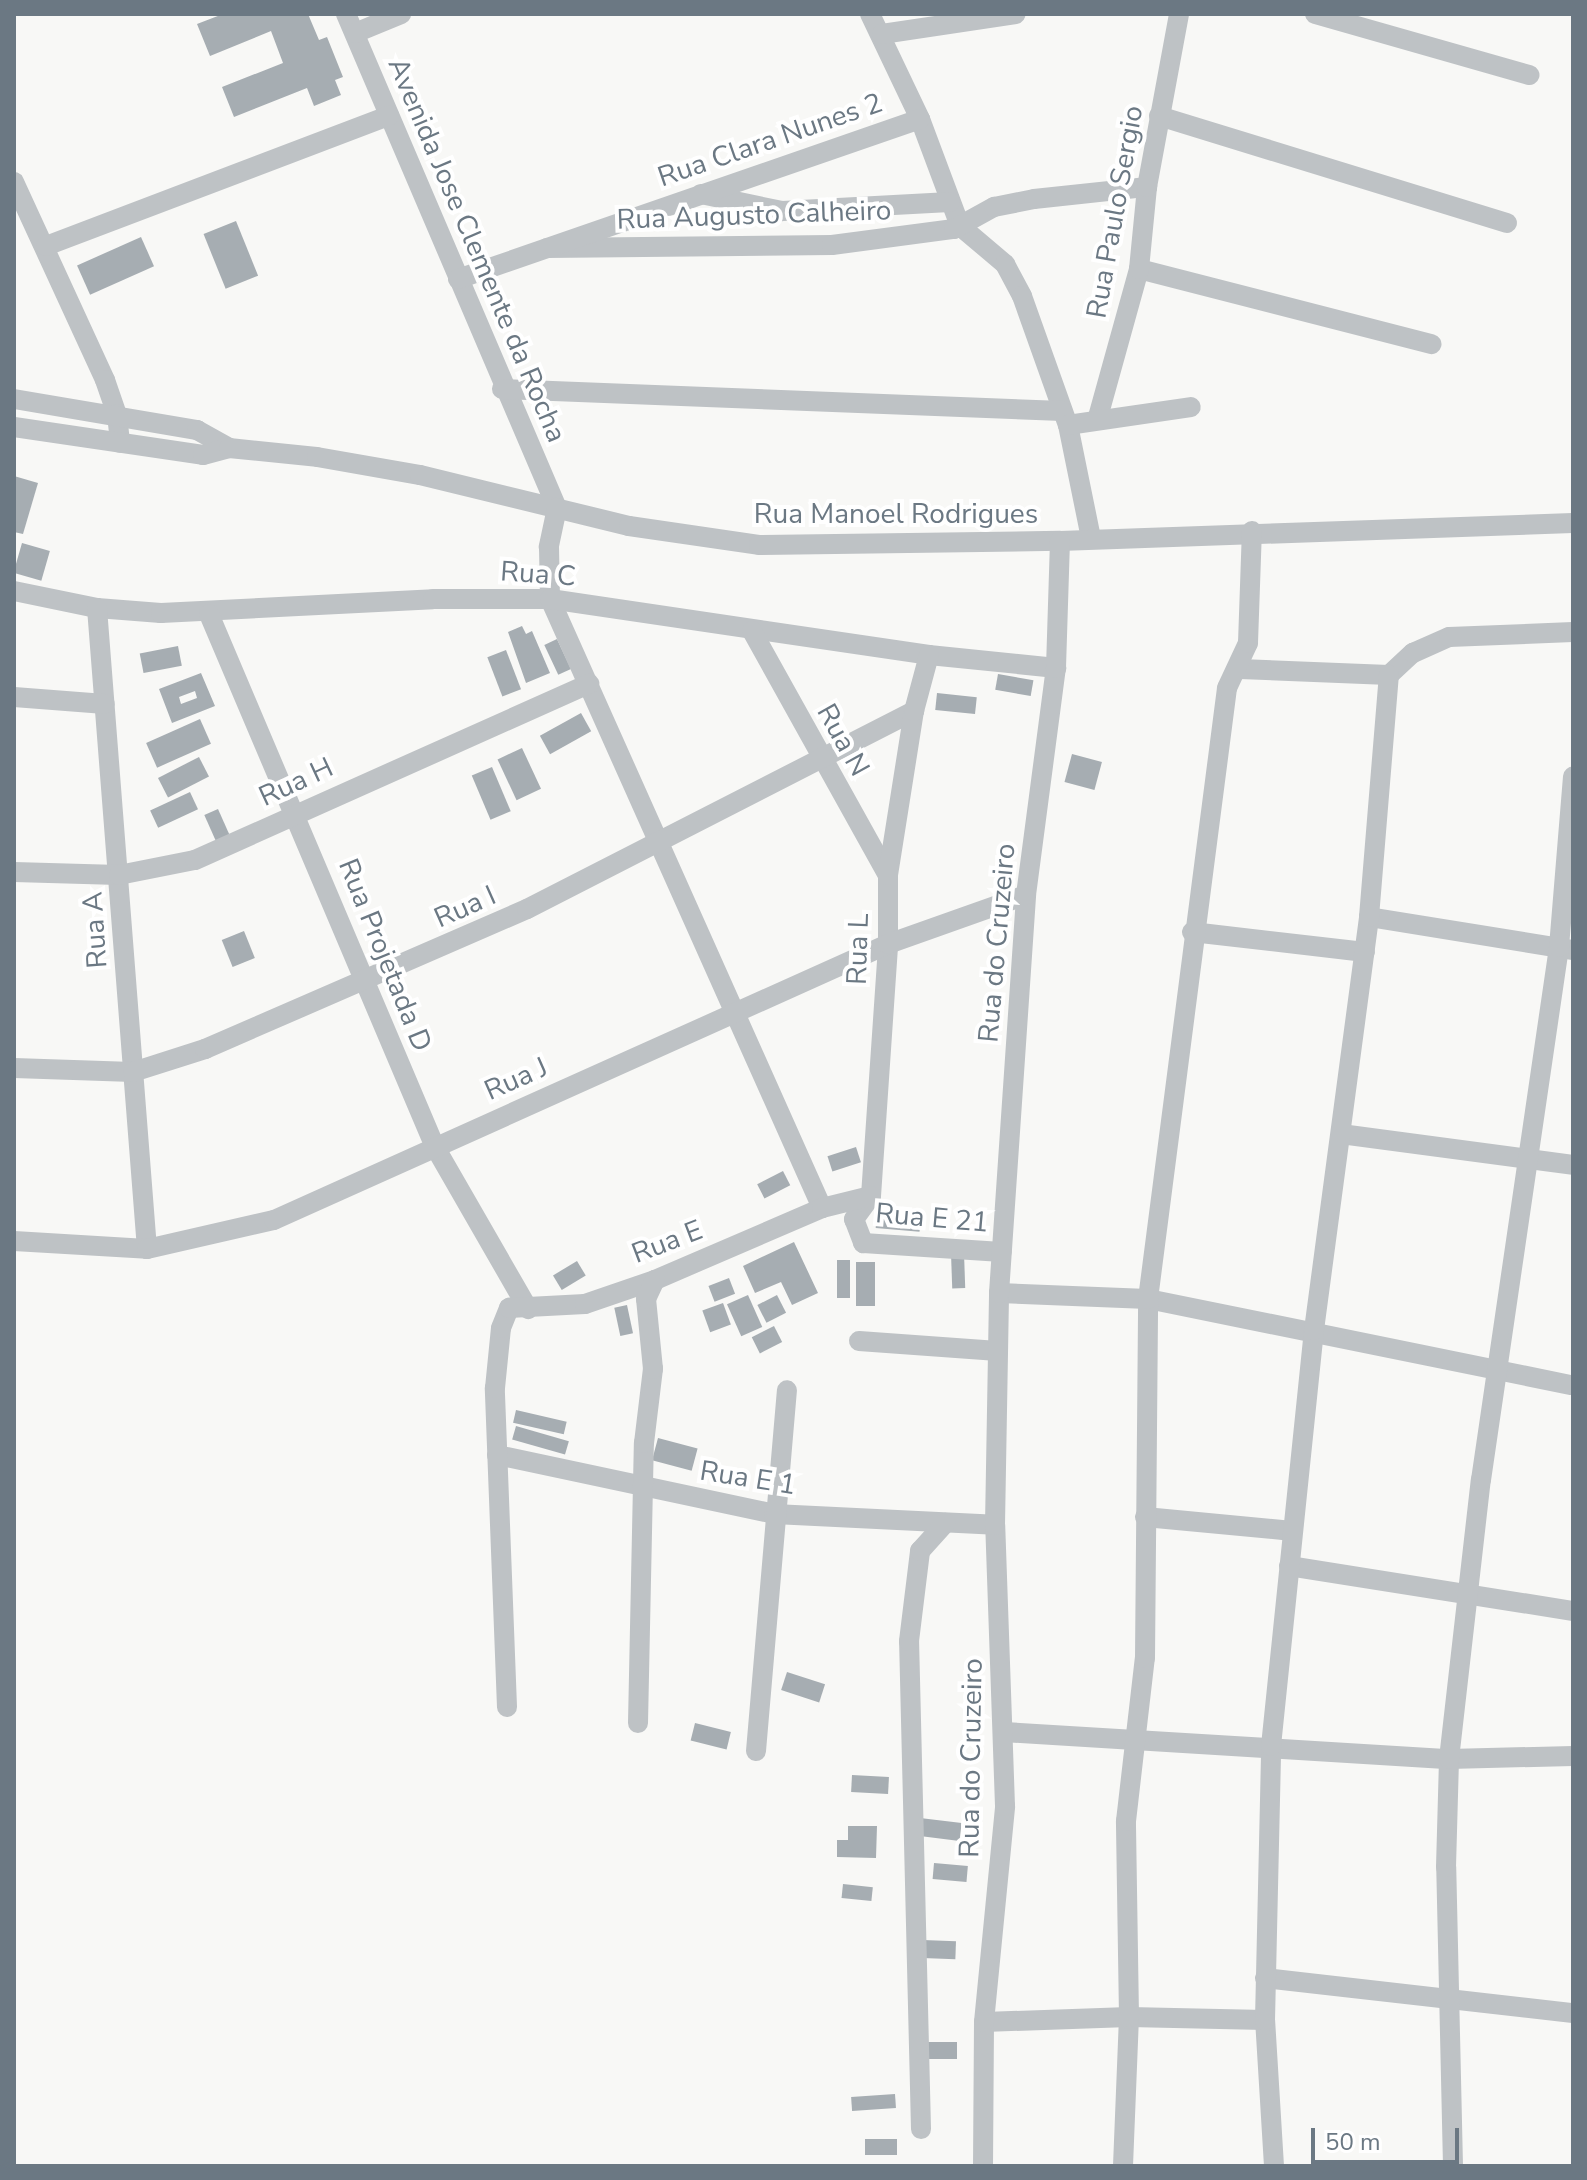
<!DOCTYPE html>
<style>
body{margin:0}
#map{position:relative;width:1587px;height:2180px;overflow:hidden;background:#f8f8f6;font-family:"Nunito Sans",sans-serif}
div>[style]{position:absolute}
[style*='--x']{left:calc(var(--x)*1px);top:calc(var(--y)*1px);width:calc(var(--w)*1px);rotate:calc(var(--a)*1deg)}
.building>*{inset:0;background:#a6adb2;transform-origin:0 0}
.minor>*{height:20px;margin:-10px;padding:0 10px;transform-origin:10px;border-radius:10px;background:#bec2c5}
span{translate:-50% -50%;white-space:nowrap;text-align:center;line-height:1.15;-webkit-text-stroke:8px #fff;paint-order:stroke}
.street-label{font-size:28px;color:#6b7883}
.frame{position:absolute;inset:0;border:16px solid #6b7883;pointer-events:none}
.scale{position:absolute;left:1311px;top:2128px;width:148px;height:36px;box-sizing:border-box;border:4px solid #6b7883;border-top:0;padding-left:10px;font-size:24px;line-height:28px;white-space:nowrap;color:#6b7883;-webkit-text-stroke:6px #fff;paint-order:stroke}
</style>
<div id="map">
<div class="building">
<div style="clip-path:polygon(223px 14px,308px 14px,319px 40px,327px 37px,343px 77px,335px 80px,341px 95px,314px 106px,307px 88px,234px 117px,222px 87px,283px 63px,271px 31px,210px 56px,197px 24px)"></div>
<div style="left:236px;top:221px;width:59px;height:35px;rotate:68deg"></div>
<div style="left:141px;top:237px;width:32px;height:70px;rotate:66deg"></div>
<div style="clip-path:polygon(14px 476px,38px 483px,23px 534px,14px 532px)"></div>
<div style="left:22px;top:543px;width:29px;height:31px;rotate:16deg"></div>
<div style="clip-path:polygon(522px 626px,526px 634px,532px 631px,550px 673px,526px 683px,508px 632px)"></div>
<div style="left:557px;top:639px;width:33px;height:14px;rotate:65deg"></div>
<div style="left:178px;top:646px;width:20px;height:39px;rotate:79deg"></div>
<div style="left:506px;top:650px;width:42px;height:20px;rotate:69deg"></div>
<div style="clip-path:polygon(evenodd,201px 673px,215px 706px,172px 723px,159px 689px,201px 673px,195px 691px,197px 698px,181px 704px,179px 697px,195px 691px)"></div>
<div style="left:998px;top:674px;width:36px;height:16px;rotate:10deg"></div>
<div style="left:937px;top:693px;width:40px;height:17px;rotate:6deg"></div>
<div style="left:581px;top:713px;width:21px;height:47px;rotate:61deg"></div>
<div style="left:200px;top:719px;width:27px;height:59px;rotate:66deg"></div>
<div style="left:522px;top:748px;width:45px;height:27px;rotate:65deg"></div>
<div style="left:1072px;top:754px;width:31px;height:29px;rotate:15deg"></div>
<div style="left:199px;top:757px;width:22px;height:46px;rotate:63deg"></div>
<div style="left:492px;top:767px;width:48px;height:22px;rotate:67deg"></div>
<div style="left:190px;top:792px;width:19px;height:44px;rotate:65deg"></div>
<div style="left:218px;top:809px;width:32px;height:15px;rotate:66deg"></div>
<div style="left:244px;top:931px;width:29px;height:24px;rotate:68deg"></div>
<div style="left:856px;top:1147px;width:16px;height:30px;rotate:72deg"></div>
<div style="left:783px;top:1171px;width:16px;height:29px;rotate:63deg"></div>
<div style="left:877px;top:1213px;width:44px;height:15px;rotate:5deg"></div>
<div style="clip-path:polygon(794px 1242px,818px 1293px,792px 1305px,781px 1282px,755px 1293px,743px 1266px)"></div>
<div style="left:964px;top:1253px;width:35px;height:13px;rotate:88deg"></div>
<div style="left:837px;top:1260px;width:13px;height:38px"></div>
<div style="left:577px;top:1261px;width:17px;height:28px;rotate:59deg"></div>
<div style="left:856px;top:1262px;width:19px;height:44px"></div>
<div style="left:729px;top:1278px;width:17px;height:22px;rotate:69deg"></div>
<div style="left:748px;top:1295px;width:35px;height:23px;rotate:66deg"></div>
<div style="left:777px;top:1295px;width:20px;height:22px;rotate:63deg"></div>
<div style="left:723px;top:1303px;width:23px;height:22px;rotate:70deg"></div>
<div style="left:627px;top:1305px;width:29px;height:13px;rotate:78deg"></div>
<div style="left:774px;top:1326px;width:18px;height:25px;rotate:63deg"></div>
<div style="left:516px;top:1410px;width:52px;height:13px;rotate:13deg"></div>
<div style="left:516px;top:1426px;width:55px;height:14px;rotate:16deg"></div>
<div style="left:658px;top:1438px;width:41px;height:23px;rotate:15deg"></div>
<div style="left:787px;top:1672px;width:40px;height:19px;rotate:18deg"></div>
<div style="left:695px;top:1723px;width:37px;height:18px;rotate:14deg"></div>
<div style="left:852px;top:1775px;width:37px;height:17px;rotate:3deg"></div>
<div style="left:920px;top:1818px;width:42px;height:18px;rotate:7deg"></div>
<div style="clip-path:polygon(848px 1826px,877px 1826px,876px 1858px,837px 1857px,837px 1840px,848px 1840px)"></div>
<div style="left:934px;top:1863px;width:34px;height:16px;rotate:5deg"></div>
<div style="left:843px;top:1884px;width:30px;height:14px;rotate:6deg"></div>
<div style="left:923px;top:1940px;width:33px;height:18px;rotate:2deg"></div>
<div style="left:957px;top:2042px;width:17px;height:30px;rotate:90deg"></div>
<div style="left:895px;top:2094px;width:14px;height:44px;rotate:86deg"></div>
<div style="left:865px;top:2139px;width:32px;height:16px"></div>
</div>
<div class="minor">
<div style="--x:346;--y:14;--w:537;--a:66.87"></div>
<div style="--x:870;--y:14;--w:116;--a:64.5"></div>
<div style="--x:920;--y:119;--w:114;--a:69.5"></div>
<div style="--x:960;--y:226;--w:59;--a:40.2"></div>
<div style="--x:1005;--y:264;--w:36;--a:62"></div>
<div style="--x:1022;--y:296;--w:137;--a:70.4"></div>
<div style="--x:1068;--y:425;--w:115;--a:78.5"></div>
<div style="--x:1315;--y:14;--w:223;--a:15.9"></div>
<div style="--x:355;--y:33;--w:50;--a:-22.4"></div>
<div style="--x:882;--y:34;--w:135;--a:-8.5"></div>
<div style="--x:1159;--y:116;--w:364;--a:17.1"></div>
<div style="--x:14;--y:182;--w:218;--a:65.3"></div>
<div style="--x:105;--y:380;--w:36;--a:71"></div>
<div style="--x:117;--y:414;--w:29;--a:84"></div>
<div style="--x:701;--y:194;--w:83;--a:11.9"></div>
<div style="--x:782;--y:211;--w:168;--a:-3.1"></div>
<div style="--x:46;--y:246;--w:367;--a:-20.8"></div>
<div style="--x:547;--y:248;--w:285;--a:-0.6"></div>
<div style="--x:832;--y:245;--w:123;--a:-7.5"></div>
<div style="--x:954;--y:229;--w:46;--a:-28.8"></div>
<div style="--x:994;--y:207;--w:41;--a:-11.3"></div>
<div style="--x:1034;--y:199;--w:114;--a:-6.1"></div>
<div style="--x:1139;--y:269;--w:302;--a:14.4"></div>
<div style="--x:458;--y:279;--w:489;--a:-19.1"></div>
<div style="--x:502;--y:389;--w:561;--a:2.25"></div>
<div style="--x:14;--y:399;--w:186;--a:9.6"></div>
<div style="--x:197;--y:430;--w:37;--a:29"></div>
<div style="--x:1098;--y:417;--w:154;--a:-74.5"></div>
<div style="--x:1139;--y:269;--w:82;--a:-84.4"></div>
<div style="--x:1147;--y:187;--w:176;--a:-79.5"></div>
<div style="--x:1068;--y:425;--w:124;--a:-8.3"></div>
<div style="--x:14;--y:427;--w:191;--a:8.4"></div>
<div style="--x:203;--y:455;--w:27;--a:-15"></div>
<div style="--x:229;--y:448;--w:88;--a:5.8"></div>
<div style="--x:317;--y:457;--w:105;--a:9.9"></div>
<div style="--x:420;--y:475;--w:215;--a:13.7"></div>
<div style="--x:629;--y:526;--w:131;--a:8.3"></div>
<div style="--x:759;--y:545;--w:301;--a:-0.8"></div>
<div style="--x:1060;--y:541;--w:513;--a:-2.01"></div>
<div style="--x:557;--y:508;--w:40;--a:102"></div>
<div style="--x:549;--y:547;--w:52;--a:88.9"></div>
<div style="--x:550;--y:599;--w:667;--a:65.93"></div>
<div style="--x:14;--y:591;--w:85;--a:11.6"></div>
<div style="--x:97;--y:608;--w:64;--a:4.5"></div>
<div style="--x:161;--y:613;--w:272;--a:-2.9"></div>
<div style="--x:433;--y:599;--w:117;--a:0"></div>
<div style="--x:550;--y:599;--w:383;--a:8.4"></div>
<div style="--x:929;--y:655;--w:128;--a:5.8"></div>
<div style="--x:97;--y:608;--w:643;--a:85.54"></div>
<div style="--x:209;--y:614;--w:579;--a:67.02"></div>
<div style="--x:435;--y:1147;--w:187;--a:60.1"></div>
<div style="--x:752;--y:631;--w:279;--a:60.9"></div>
<div style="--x:1240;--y:669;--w:149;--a:2.3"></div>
<div style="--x:1389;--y:675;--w:33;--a:-43"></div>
<div style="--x:1413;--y:653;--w:39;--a:-24"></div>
<div style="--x:1449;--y:637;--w:124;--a:-2.3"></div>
<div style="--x:14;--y:697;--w:91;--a:4.4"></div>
<div style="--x:14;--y:872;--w:105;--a:1.6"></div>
<div style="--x:119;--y:875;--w:77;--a:-11.2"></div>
<div style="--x:195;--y:860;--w:432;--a:-24.1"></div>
<div style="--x:1369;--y:917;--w:207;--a:9.2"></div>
<div style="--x:1192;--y:932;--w:174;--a:6.6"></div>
<div style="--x:14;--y:1068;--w:119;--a:1.9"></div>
<div style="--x:133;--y:1072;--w:76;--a:-17.7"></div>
<div style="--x:205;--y:1049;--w:351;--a:-23.5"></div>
<div style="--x:527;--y:909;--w:435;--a:-27.1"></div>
<div style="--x:1341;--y:1134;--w:234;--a:7.6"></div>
<div style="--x:871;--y:1196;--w:253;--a:-86.1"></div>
<div style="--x:888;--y:944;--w:69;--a:-90"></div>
<div style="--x:888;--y:875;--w:166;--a:-81"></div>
<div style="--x:914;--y:711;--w:58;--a:-75"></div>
<div style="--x:871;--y:1196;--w:29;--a:126"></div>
<div style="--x:854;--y:1219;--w:26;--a:69"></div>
<div style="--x:863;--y:1243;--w:139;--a:3.7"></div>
<div style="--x:14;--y:1241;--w:133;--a:3.4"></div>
<div style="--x:147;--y:1249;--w:130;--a:-12.9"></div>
<div style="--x:274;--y:1220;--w:673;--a:-24.2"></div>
<div style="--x:888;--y:944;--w:146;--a:-19.5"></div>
<div style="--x:999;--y:1293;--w:149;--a:2.3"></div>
<div style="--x:1148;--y:1299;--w:431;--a:11.5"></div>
<div style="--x:859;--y:1341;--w:139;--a:4.1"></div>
<div style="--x:497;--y:1455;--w:283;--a:12"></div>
<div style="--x:774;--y:1514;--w:221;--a:2.8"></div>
<div style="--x:1145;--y:1517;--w:148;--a:5.4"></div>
<div style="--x:1289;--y:1566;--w:288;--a:9"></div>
<div style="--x:507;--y:1707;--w:319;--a:-92.2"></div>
<div style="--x:495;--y:1388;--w:60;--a:-84.3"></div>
<div style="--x:501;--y:1328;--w:22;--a:-68"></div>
<div style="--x:509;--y:1308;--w:76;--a:-3"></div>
<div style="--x:585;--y:1304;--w:74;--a:-18.9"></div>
<div style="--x:655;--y:1280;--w:182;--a:-23.3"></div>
<div style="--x:822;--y:1208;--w:50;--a:-13.8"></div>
<div style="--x:638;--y:1723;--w:280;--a:-88.8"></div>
<div style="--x:644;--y:1443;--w:75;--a:-83.1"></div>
<div style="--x:653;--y:1369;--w:70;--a:-95.7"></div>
<div style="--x:646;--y:1299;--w:21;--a:-65"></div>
<div style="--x:1004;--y:1732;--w:446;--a:3.5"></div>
<div style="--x:1449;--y:1759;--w:124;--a:-1.4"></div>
<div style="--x:756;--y:1751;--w:362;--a:-85.1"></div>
<div style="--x:1265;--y:1978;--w:310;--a:6.5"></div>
<div style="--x:984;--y:2022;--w:145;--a:-2"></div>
<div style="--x:1129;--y:2017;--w:136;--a:1.3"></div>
<div style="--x:921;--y:2129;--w:488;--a:-91.4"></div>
<div style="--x:909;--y:1641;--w:91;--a:-83"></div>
<div style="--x:920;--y:1551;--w:38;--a:-48"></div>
<div style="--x:983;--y:2166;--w:144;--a:-89.6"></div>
<div style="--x:984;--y:2022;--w:217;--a:-84.4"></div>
<div style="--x:1005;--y:1806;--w:281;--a:-92"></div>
<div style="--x:995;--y:1525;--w:232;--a:-89"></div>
<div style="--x:999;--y:1293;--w:399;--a:-86.1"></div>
<div style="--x:1026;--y:895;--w:229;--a:-82.5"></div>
<div style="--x:1056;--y:668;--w:127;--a:-88.2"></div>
<div style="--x:1123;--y:2166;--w:149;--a:-87.7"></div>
<div style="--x:1129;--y:2017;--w:196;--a:-90.9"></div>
<div style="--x:1126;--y:1821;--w:164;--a:-83.4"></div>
<div style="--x:1145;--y:1658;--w:359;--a:-89.5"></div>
<div style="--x:1148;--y:1299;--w:616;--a:-82.63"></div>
<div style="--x:1227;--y:688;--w:50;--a:-65"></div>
<div style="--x:1248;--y:643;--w:112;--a:-88"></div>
<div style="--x:1274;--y:2166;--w:146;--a:-93.5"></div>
<div style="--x:1265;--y:2020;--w:274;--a:-88.7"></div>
<div style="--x:1271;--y:1746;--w:418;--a:-84.1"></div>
<div style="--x:1314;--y:1330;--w:417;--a:-82.4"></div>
<div style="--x:1369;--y:917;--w:243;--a:-85.3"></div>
<div style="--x:1453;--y:2166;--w:299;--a:-91.3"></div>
<div style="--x:1446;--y:1867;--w:108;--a:-88.4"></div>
<div style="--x:1449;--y:1759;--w:281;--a:-83.5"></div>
<div style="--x:1481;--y:1480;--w:539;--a:-81.67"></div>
<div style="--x:1559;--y:947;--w:171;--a:-85.3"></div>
</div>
<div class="street-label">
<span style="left:770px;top:140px;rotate:-19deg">Rua Clara Nunes 2</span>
<span style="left:1115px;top:212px;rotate:-80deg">Rua Paulo Sergio</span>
<span style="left:754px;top:215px;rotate:-2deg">Rua Augusto Calheiro</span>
<span style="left:477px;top:250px;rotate:67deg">Avenida Jose Clemente da Rocha</span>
<span style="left:896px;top:514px">Rua Manoel Rodrigues</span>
<span style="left:538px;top:574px;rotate:4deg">Rua C</span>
<span style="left:843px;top:740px;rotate:61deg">Rua N</span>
<span style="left:296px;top:782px;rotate:-25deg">Rua H</span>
<span style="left:465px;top:907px;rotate:-24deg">Rua I</span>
<span style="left:95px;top:930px;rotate:-94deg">Rua A</span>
<span style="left:997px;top:943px;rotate:-85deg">Rua do Cruzeiro</span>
<span style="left:858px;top:949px;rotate:-88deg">Rua L</span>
<span style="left:385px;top:955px;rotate:68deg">Rua Projetada D</span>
<span style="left:516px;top:1079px;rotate:-24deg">Rua J</span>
<span style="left:932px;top:1218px;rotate:5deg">Rua E 21</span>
<span style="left:667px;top:1242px;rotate:-21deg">Rua E</span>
<span style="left:748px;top:1478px;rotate:9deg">Rua E 1</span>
<span style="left:971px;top:1758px;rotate:-89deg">Rua do Cruzeiro</span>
</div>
<div class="frame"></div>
<div class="scale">50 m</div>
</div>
